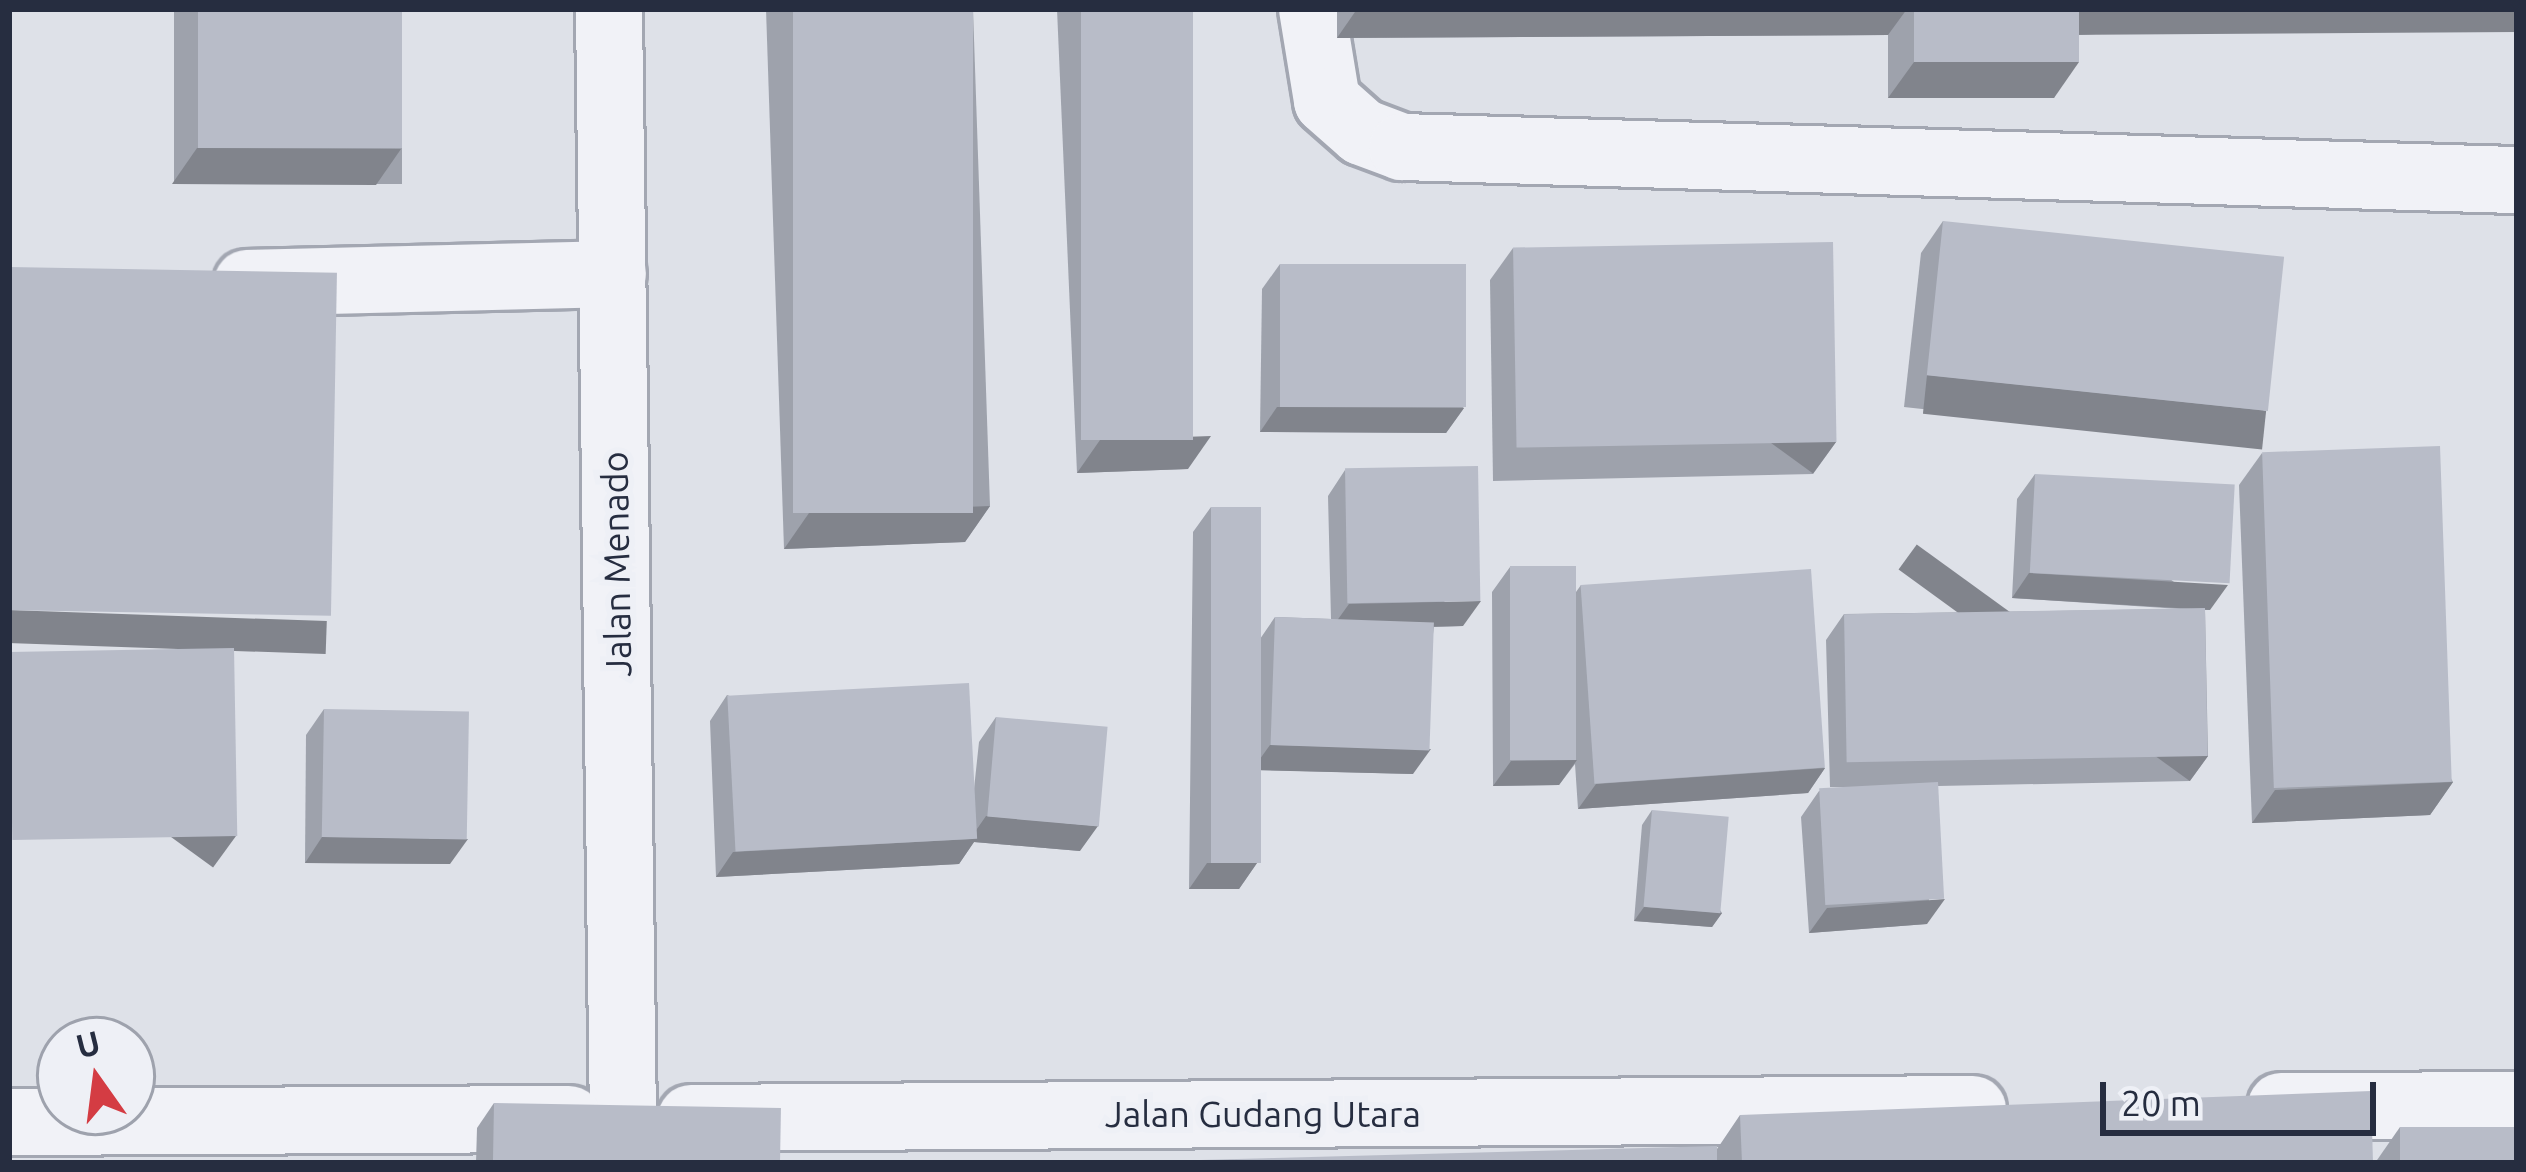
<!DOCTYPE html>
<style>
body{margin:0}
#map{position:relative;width:2526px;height:1172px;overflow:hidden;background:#dee1e8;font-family:Ubuntu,sans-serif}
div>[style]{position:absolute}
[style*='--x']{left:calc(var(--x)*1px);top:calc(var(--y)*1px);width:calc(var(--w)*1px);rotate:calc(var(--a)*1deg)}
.roads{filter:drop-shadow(3px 0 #a3a7b2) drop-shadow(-3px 0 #a3a7b2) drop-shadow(0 3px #a3a7b2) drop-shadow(0 -3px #a3a7b2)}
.minor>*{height:66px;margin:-33px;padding:0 33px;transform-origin:33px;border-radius:33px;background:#f1f2f7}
.tertiary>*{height:66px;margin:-33px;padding:0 33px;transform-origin:33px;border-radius:33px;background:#f1f2f7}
.wall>*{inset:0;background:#9ea2ac;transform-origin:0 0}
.shaded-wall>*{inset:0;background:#81848c;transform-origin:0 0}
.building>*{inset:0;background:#b8bcc8;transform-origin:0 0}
span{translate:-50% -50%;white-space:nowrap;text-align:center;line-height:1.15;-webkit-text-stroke:12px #eef0f6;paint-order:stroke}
.street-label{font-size:36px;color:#262d40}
.frame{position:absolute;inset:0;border:12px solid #262d40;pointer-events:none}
.north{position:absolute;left:36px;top:1016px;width:120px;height:120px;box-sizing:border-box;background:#eef0f6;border:3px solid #9ea2ad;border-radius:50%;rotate:346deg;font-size:33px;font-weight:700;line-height:48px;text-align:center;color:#262d40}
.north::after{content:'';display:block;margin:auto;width:42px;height:54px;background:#d43c43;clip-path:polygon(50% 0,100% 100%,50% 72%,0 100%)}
.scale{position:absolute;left:2100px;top:1082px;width:276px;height:54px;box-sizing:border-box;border:6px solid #262d40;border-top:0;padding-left:15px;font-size:36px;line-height:42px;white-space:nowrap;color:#262d40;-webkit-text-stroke:9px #eef0f6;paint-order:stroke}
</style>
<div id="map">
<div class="roads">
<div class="minor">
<div style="--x:1312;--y:9;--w:93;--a:80.7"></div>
<div style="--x:1327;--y:101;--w:47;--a:41.5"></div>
<div style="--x:1362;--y:132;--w:43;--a:20.6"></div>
<div style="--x:1402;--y:147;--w:1115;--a:1.7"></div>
<div style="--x:247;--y:283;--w:366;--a:-1.4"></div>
</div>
<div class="tertiary">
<div style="--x:609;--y:9;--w:1109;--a:89.28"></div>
<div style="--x:2281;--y:1106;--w:236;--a:-0.2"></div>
<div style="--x:691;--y:1118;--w:1282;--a:-0.4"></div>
<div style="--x:9;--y:1122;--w:560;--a:-0.31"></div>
</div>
</div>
<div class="wall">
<div style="left:174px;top:9px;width:228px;height:175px"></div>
<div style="clip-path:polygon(766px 9px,973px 9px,990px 506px,965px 542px,784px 549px)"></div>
<div style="clip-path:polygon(1057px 9px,1193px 9px,1188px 469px,1077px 473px)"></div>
<div style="clip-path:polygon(1337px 9px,2517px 9px,2079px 35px,2054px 98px,1888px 98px,1888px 35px,1337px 38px)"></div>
<div style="clip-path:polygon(1943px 221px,2266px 412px,2243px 444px,1904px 407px,1921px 253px)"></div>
<div style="clip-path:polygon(1513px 248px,1836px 442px,1813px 474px,1493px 481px,1490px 280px)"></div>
<div style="clip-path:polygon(1280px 264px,1464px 408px,1446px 433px,1260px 432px,1262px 289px)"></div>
<div style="clip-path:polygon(2262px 453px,2453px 782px,2430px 815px,2252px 823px,2239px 485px)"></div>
<div style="clip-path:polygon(1345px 470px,1463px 626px,1434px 627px,1413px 774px,1258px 770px,1257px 863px,1239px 889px,1189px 889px,1193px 532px,1211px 507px,1260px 639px,1275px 617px,1331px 619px,1328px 496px)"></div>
<div style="clip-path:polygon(2035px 474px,2210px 610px,2205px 610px,2208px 756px,2190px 781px,1938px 786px,1927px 924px,1809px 933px,1801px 817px,1819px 791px,1882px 787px,1830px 787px,1826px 640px,1844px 614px,2180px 609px,2012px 598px,2017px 499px)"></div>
<div style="clip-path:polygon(1510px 567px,1576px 592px,1581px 585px,1825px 768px,1808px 793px,1578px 809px,1575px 764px,1559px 785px,1493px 786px,1492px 592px)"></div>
<div style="clip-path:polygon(727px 695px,974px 789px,979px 742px,996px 717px,1080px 851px,974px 842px,959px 864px,716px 877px,710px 721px)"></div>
<div style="clip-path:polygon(324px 709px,450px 864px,305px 863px,306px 735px)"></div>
<div style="clip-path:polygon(1652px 810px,1722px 913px,1712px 927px,1634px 921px,1642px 825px)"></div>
<div style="clip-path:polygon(494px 1103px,780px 1163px,476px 1163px,477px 1128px)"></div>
<div style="clip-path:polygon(1740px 1115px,2373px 1163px,1088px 1163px,1717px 1149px)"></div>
<div style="clip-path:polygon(2400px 1127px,2517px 1163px,2375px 1163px)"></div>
</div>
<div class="shaded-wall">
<div style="clip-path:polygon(1357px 9px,1907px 9px,1888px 35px,1337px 38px)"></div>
<div style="clip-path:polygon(2072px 9px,2517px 9px,2517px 32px,2054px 35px)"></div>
<div style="clip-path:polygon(1914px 62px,2079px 62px,2054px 98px,1888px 98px)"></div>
<div style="clip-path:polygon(197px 148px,401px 149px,376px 185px,172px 184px)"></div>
<div style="left:1927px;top:375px;width:341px;height:39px;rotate:6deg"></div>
<div style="clip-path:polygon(1277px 407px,1464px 408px,1446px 433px,1260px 432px)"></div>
<div style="clip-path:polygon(1211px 436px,1188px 469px,1077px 473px,1100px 440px)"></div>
<div style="left:1836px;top:442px;width:39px;height:320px;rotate:126deg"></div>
<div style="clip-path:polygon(990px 506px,965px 542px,784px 549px,809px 513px)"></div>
<div style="clip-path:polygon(2029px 573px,2228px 585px,2210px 610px,2012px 598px)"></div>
<div style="clip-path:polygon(1481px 601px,1463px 626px,1331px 629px,1349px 604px)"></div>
<div style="left:9px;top:610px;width:318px;height:33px;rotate:2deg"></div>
<div style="clip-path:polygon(1270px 745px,1431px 749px,1413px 774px,1252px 770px)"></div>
<div style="left:2208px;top:756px;width:31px;height:360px;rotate:126deg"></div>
<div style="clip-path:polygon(1577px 760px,1559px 785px,1493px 786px,1511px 761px)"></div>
<div style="clip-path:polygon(1825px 768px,1808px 793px,1578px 809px,1596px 784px)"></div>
<div style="clip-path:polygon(2453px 782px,2430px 815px,2252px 823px,2275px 790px)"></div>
<div style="clip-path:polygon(986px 816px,1098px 826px,1080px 851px,974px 842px,959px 864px,716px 877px,733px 852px,970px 839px)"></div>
<div style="left:236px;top:836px;width:39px;height:227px;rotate:126deg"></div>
<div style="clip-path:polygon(322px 837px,468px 839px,450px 864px,305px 863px)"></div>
<div style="clip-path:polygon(1207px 863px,1257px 863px,1239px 889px,1189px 889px)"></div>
<div style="clip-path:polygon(1945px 899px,1927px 924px,1809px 933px,1827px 908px)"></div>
<div style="clip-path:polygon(1644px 907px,1722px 913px,1712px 927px,1634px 921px)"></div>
</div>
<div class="building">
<div style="left:198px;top:9px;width:204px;height:139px"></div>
<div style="left:793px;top:9px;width:180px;height:504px"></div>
<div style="left:1081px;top:9px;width:112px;height:431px"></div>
<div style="left:1914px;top:9px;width:165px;height:53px"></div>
<div style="left:1943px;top:221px;width:343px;height:155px;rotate:6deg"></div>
<div style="left:1833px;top:242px;width:200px;height:320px;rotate:89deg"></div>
<div style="left:1280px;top:264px;width:186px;height:143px"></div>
<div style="left:9px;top:267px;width:328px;height:343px;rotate:1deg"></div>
<div style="left:2440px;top:446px;width:336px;height:178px;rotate:88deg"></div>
<div style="left:1478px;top:466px;width:135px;height:133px;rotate:89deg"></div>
<div style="left:2035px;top:474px;width:200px;height:99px;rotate:3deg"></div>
<div style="left:1211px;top:507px;width:50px;height:356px"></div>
<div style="left:1576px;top:566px;width:194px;height:66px;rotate:90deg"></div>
<div style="left:1811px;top:569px;width:199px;height:231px;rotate:86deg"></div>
<div style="left:2205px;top:608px;width:148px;height:361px;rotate:89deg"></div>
<div style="left:1275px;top:617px;width:159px;height:128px;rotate:2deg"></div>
<div style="left:234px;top:648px;width:188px;height:225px;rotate:89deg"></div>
<div style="left:969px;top:683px;width:156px;height:242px;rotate:87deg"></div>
<div style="left:324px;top:709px;width:145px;height:128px;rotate:1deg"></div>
<div style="left:996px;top:717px;width:112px;height:100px;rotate:5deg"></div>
<div style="left:1938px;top:782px;width:117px;height:119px;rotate:87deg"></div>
<div style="left:1652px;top:810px;width:77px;height:97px;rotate:5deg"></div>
<div style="clip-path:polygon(2371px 1091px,2373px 1163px,1742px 1163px,1740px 1115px)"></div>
<div style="left:494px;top:1103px;width:287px;height:60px;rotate:1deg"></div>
<div style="left:2400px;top:1127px;width:117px;height:36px"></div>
<div style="clip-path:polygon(1717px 1146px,1717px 1163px,1088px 1163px)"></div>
</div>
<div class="street-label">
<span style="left:616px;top:564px;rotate:-91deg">Jalan Menado</span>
<span style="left:1263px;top:1114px">Jalan Gudang Utara</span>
</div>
<div class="frame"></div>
<div class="north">U</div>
<div class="scale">20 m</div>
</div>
